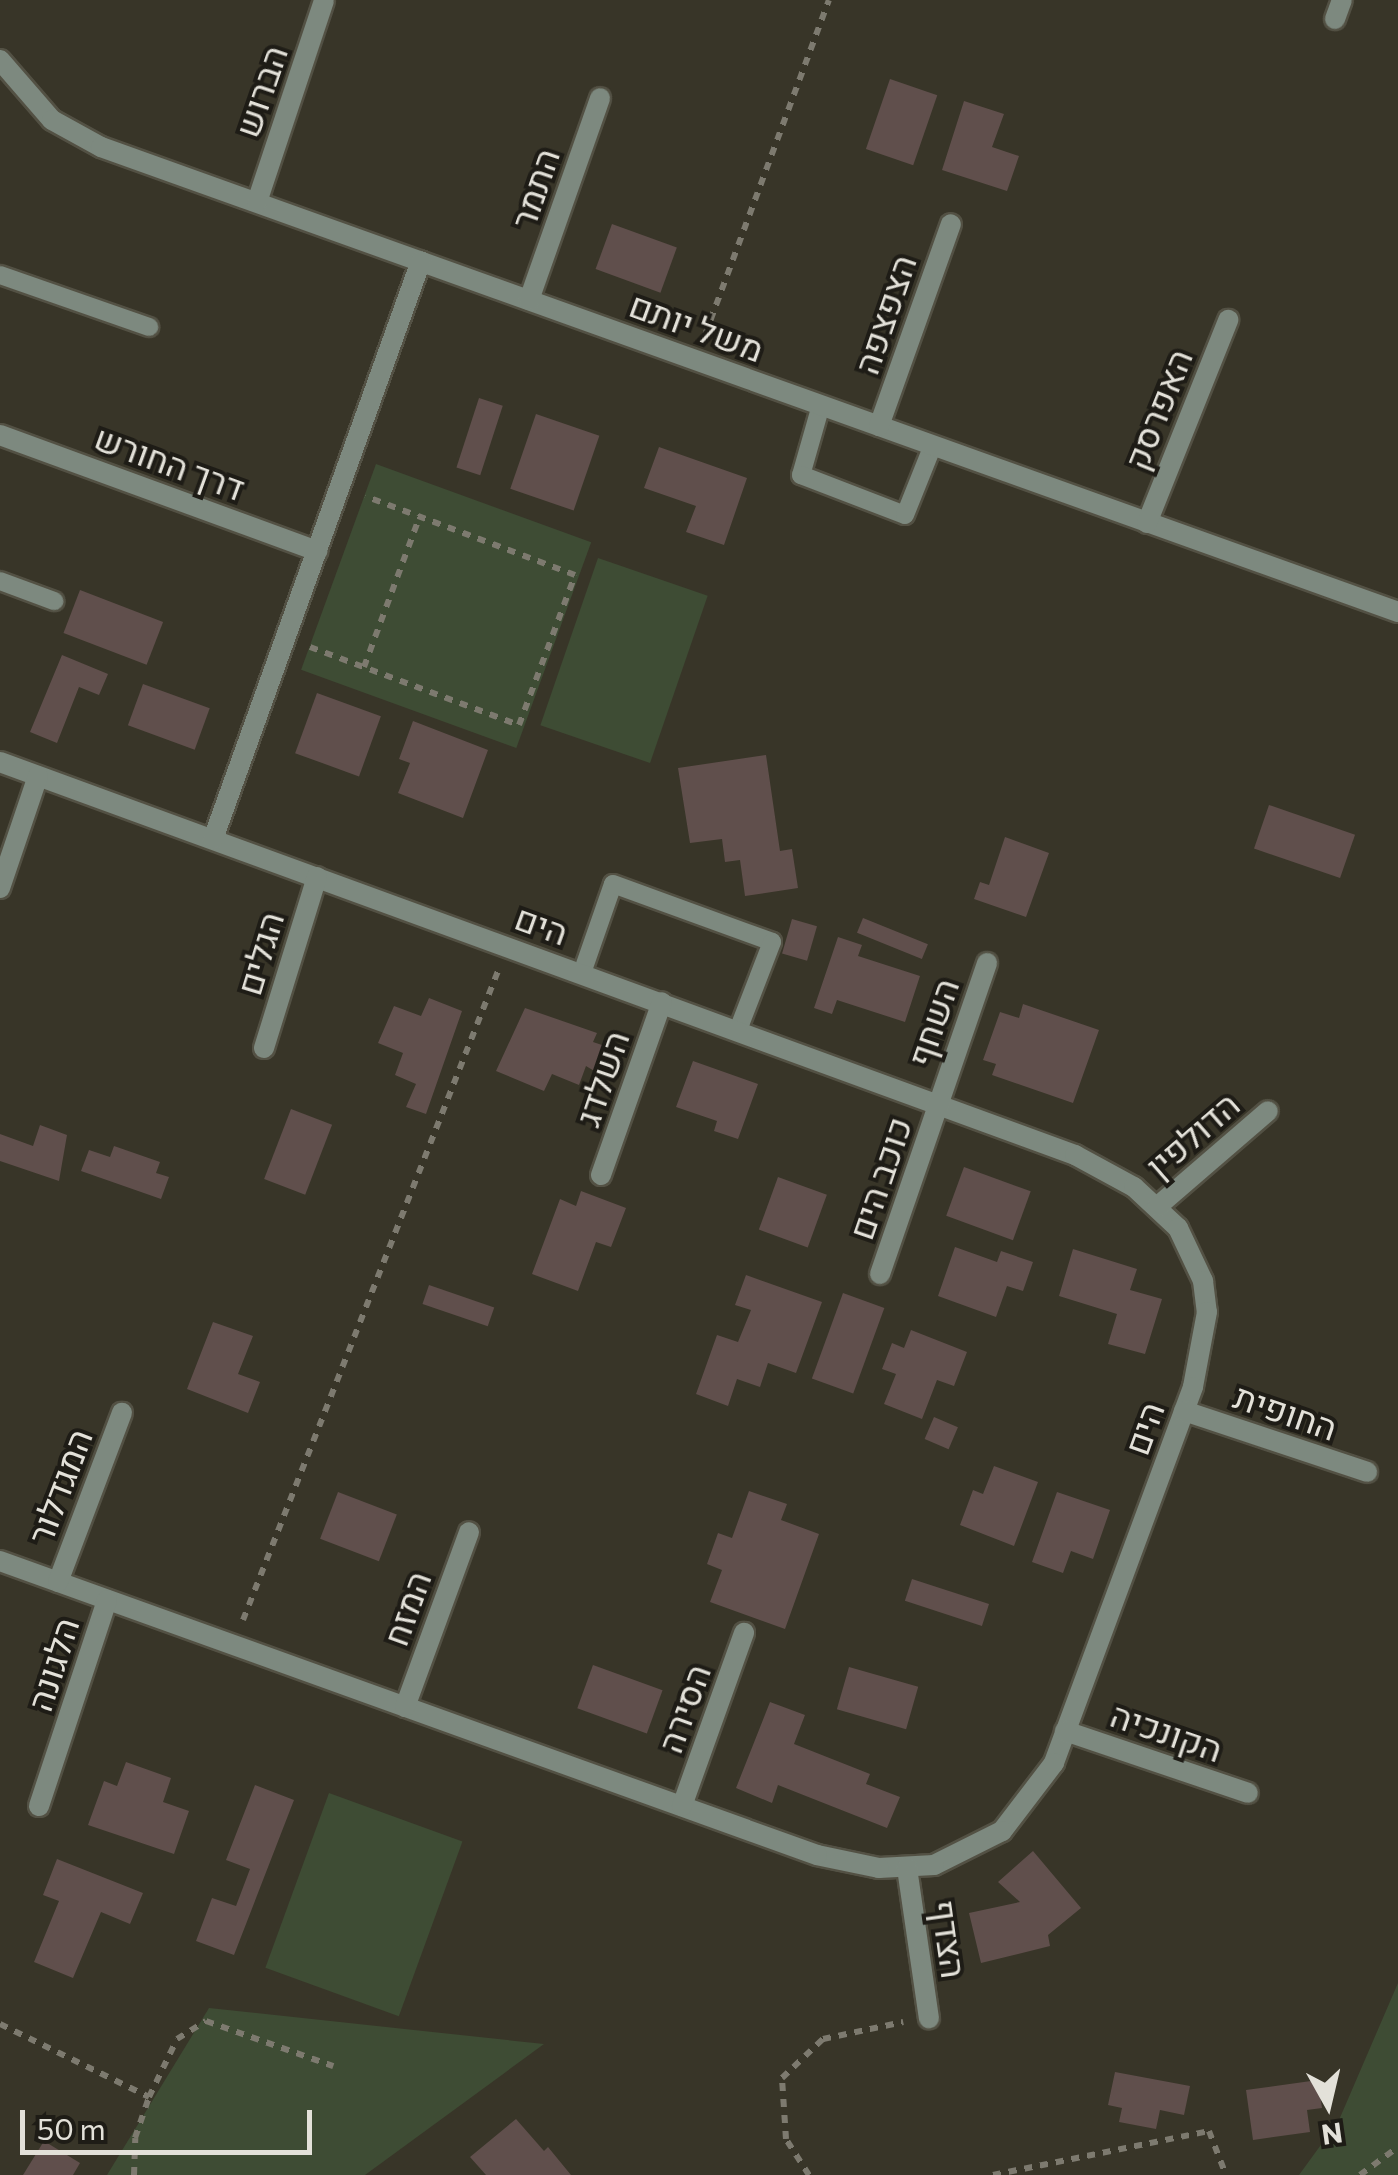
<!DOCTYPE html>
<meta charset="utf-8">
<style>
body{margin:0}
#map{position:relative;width:1398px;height:2175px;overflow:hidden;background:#383528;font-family:Commissioner,Heebo,sans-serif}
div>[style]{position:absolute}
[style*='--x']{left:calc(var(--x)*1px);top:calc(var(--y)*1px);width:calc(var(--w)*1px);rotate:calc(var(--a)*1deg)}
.green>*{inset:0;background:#3e4c34;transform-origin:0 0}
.building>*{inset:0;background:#604f4c;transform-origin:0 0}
.path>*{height:6px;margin-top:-3px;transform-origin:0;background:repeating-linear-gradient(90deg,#7d7a6f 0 8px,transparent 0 16px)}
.roads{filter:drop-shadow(2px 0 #535144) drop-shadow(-2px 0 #535144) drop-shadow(0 2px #535144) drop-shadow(0 -2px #535144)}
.service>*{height:18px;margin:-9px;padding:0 9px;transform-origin:9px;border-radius:9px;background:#7d897f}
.minor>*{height:20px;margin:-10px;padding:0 10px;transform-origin:10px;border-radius:10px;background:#7d897f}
span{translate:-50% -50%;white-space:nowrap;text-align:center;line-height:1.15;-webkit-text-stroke:8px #1e1c16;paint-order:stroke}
.street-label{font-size:35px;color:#e3e1d9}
.north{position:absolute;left:1278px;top:2055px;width:100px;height:100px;-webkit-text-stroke:8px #1e1c16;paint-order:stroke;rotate:172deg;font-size:28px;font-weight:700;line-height:40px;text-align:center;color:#e3e1d9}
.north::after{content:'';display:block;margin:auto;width:35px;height:45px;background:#e3e1d9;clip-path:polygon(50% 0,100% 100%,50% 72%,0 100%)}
.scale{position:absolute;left:20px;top:2110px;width:292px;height:45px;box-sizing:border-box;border:5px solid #e3e1d9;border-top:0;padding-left:12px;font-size:30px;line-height:35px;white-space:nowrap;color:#e3e1d9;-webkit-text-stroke:8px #1e1c16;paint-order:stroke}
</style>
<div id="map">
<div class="green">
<div style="left:376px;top:464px;width:229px;height:219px;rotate:20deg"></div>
<div style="left:598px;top:558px;width:116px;height:177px;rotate:19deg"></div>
<div style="left:329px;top:1793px;width:142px;height:186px;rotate:20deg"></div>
<div style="clip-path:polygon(1398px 1983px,1398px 2175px,1299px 2175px,1339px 2120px)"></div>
<div style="clip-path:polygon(209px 2008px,544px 2044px,365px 2175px,107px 2175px)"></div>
</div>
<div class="building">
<div style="left:890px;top:79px;width:50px;height:74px;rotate:19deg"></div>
<div style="clip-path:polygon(964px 101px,1004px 114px,992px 147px,1019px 156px,1007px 191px,942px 170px)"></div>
<div style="left:612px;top:224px;width:69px;height:48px;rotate:20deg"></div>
<div style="left:479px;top:398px;width:25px;height:73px;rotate:18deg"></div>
<div style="left:536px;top:414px;width:67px;height:79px;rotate:19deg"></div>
<div style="clip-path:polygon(659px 447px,747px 478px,724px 545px,686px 532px,696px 506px,644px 488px)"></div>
<div style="left:80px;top:590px;width:89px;height:46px;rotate:21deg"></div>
<div style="clip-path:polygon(62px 655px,108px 674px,99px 695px,79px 687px,57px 743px,30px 732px)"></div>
<div style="left:143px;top:684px;width:71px;height:44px;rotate:20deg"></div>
<div style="left:317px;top:693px;width:68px;height:64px;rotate:20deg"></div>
<div style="clip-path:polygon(413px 721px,488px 750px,463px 818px,398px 793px,410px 763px,399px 759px)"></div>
<div style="clip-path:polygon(766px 755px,780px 851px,792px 849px,798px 888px,745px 896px,740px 860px,725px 862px,722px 839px,690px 843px,678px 768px)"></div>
<div style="left:1269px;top:805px;width:91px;height:46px;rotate:19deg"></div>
<div style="clip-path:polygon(1005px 837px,1049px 853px,1026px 917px,974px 899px,980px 882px,989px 885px)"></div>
<div style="left:863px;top:918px;width:70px;height:16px;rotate:22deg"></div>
<div style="left:792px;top:919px;width:26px;height:36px;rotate:16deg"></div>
<div style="clip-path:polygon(838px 937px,862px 945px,858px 956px,920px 976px,905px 1022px,837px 1000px,832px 1014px,814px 1008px)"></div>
<div style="clip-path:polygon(429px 998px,462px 1011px,426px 1114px,406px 1107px,416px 1084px,395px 1075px,403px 1053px,378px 1043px,394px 1006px,421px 1016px)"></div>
<div style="clip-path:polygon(1023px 1004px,1099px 1030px,1073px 1103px,992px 1075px,996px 1064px,983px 1060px,1000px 1012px,1019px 1018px)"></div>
<div style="clip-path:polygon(525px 1008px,597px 1033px,593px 1042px,611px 1048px,601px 1075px,586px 1066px,579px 1085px,552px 1074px,544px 1091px,496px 1071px)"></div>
<div style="clip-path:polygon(693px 1061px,758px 1084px,738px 1139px,714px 1131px,717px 1121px,676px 1107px)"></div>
<div style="left:291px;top:1109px;width:44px;height:75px;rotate:21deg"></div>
<div style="clip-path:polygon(40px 1125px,67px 1135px,59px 1181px,0 1161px,0 1134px,33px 1146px)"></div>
<div style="clip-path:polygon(114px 1146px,160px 1162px,156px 1173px,169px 1177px,161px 1199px,81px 1171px,89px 1150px,110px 1157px)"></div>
<div style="left:964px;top:1167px;width:71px;height:52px;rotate:20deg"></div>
<div style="left:778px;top:1177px;width:52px;height:56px;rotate:20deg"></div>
<div style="clip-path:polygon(581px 1191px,626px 1208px,611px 1247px,596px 1242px,578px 1291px,532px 1274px,560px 1199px,576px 1206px)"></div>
<div style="clip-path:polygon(955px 1247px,997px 1262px,1001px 1251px,1033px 1262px,1023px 1291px,1007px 1286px,996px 1317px,938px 1296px)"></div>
<div style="clip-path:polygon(1073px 1249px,1137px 1269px,1130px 1290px,1162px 1299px,1145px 1354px,1108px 1344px,1117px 1314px,1059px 1296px)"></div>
<div style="clip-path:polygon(746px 1275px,822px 1302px,796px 1373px,768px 1363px,760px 1387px,737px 1379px,728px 1406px,696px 1394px,717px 1335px,738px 1342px,751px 1310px,735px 1305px)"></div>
<div style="left:429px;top:1285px;width:69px;height:20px;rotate:19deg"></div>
<div style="left:843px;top:1293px;width:44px;height:91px;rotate:20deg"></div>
<div style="clip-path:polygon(213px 1322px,253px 1336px,238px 1374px,260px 1382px,248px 1413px,187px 1389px)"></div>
<div style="clip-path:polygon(911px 1330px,967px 1352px,954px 1386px,937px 1380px,922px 1419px,884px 1404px,896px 1374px,882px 1369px,892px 1343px,904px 1348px)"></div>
<div style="left:934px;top:1417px;width:26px;height:24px;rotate:23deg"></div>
<div style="clip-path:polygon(994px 1466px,1038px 1482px,1014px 1546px,960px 1525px,973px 1490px,983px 1494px)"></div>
<div style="clip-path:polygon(749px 1491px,787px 1504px,781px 1520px,819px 1534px,785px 1629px,710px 1602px,722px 1570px,707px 1564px,718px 1533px,732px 1538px)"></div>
<div style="left:338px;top:1492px;width:63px;height:50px;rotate:21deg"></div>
<div style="clip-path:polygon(1057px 1492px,1110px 1510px,1093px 1559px,1071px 1551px,1063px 1573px,1032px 1562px)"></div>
<div style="left:912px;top:1579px;width:81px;height:23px;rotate:18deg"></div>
<div style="left:593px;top:1665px;width:74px;height:46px;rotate:20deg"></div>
<div style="left:849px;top:1667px;width:72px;height:44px;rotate:16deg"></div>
<div style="clip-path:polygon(770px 1702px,805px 1715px,794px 1744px,870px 1774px,866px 1784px,900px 1797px,887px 1828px,778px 1785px,772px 1803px,736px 1788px)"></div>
<div style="clip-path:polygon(126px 1762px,171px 1778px,163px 1802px,189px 1811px,174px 1854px,88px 1825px,104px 1781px,117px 1786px)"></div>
<div style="clip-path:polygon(255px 1785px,294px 1800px,234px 1955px,196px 1941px,212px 1898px,236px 1906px,250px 1869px,226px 1860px)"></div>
<div style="clip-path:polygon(1033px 1851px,1081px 1908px,1048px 1935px,1050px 1946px,981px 1963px,969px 1913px,1020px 1902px,998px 1882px)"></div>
<div style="clip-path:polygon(57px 1859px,143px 1893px,130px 1924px,101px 1912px,73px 1978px,34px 1962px,59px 1901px,43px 1895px)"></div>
<div style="clip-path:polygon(1115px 2072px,1190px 2086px,1184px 2115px,1160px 2110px,1156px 2129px,1119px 2122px,1122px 2108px,1108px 2105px)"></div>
<div style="clip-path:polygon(1318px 2080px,1322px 2108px,1307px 2110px,1310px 2132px,1253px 2140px,1246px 2090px)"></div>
<div style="clip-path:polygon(516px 2119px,544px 2151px,548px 2147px,571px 2175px,486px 2175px,470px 2157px)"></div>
<div style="clip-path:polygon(44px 2141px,80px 2163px,73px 2175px,23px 2175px)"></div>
</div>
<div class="path">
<div style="--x:705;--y:335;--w:357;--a:-69.7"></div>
<div style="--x:310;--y:647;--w:223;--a:20.5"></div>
<div style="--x:519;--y:725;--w:160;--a:-69.5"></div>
<div style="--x:575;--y:575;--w:224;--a:-159.4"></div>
<div style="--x:364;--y:667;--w:161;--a:-69.7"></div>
<div style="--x:243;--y:1620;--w:697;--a:-68.55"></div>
<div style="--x:0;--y:2024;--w:166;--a:26.1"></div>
<div style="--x:134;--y:2175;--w:37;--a:-88"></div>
<div style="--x:135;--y:2138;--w:43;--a:-71.1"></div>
<div style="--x:149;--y:2097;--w:64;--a:-64.2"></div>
<div style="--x:177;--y:2039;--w:34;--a:-32"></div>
<div style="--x:206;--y:2021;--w:135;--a:19.5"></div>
<div style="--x:809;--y:2175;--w:43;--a:-122.6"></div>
<div style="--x:786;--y:2139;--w:61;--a:-93.8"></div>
<div style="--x:782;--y:2078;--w:57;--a:-43.6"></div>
<div style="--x:823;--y:2039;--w:82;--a:-12"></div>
<div style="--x:993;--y:2175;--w:220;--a:-11.5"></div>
<div style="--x:1209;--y:2131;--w:47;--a:68.9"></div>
<div style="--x:1360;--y:2175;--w:47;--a:-36.4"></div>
</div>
<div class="roads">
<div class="service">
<div style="--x:0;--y:275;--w:158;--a:19.2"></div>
<div style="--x:821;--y:405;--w:73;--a:105.9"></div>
<div style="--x:801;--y:475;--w:111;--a:21"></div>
<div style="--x:905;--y:515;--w:75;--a:-68.2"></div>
<div style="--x:0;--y:581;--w:58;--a:20.3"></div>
<div style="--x:582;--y:973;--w:94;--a:-70.8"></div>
<div style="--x:613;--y:884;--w:169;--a:20"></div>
<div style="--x:772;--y:942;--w:94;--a:111.1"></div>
</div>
<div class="minor">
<div style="--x:1335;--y:19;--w:20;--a:-70"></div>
<div style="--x:0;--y:60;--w:79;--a:49.1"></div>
<div style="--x:52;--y:120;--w:56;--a:28.9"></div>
<div style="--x:101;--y:147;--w:1378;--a:19.72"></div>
<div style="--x:257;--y:202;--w:212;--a:-71.6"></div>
<div style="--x:529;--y:300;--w:214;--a:-70.6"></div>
<div style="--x:879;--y:426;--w:214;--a:-70.4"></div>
<div style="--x:0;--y:435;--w:338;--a:20.1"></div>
<div style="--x:1147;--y:523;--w:219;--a:-68.2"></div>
<div style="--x:0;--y:762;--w:1145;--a:20.08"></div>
<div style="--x:1075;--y:1155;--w:67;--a:28.5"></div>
<div style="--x:1134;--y:1187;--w:60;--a:43"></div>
<div style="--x:1178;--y:1228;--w:59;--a:64.7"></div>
<div style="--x:1203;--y:1281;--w:31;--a:83"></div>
<div style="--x:1207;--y:1312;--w:76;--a:100.6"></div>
<div style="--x:1193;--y:1387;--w:401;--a:110.3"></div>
<div style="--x:1054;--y:1763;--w:86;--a:127.4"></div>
<div style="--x:1002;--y:1831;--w:76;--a:153.4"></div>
<div style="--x:934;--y:1865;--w:55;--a:176.9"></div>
<div style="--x:879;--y:1868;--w:63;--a:-168.2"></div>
<div style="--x:817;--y:1855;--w:868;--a:-160.21"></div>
<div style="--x:213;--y:839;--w:614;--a:-70.21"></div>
<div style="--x:0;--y:888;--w:118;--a:-71.3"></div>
<div style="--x:264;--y:1048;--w:179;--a:-72.8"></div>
<div style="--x:601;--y:1175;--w:183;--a:-70.6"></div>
<div style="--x:1158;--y:1206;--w:145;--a:-40.8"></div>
<div style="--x:880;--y:1274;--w:329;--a:-71"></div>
<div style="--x:1184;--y:1411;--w:193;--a:18.4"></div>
<div style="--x:58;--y:1582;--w:181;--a:-69.3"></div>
<div style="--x:405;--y:1707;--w:186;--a:-69.9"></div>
<div style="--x:1065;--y:1731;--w:193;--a:18.7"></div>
<div style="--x:39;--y:1806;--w:217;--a:-71.7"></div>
<div style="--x:682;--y:1806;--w:184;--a:-70.3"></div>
<div style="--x:907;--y:1868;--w:152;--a:81.7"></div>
</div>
</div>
<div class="street-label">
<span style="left:260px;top:91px;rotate:-71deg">הברוש</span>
<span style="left:534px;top:188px;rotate:-71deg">התמר</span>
<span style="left:884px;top:314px;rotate:-71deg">הצפצפה</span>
<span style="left:697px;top:326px;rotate:20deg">משל יותם</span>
<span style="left:1157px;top:409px;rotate:-68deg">האפרסק</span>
<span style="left:170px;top:462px;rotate:20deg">דרך החורש</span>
<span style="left:542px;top:924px;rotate:20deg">הים</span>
<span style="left:259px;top:953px;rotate:-73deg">הגלים</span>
<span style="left:932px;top:1022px;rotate:-71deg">השחף</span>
<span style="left:601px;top:1078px;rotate:-71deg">השלדג</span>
<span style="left:1192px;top:1134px;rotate:-41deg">הדולפין</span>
<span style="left:879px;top:1178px;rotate:-71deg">כוכב הים</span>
<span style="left:1286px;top:1411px;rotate:19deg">החופית</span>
<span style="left:1143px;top:1428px;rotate:-70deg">הים</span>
<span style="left:59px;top:1486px;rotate:-69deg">המגדלור</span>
<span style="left:406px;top:1608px;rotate:-70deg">המזח</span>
<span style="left:52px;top:1664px;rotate:-72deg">הלגונה</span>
<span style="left:683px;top:1708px;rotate:-70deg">הסירה</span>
<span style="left:1167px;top:1731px;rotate:19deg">הקונכיה</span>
<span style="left:950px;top:1939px;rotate:82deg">הצדף</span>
</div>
<div class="north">N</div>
<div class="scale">50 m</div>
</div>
